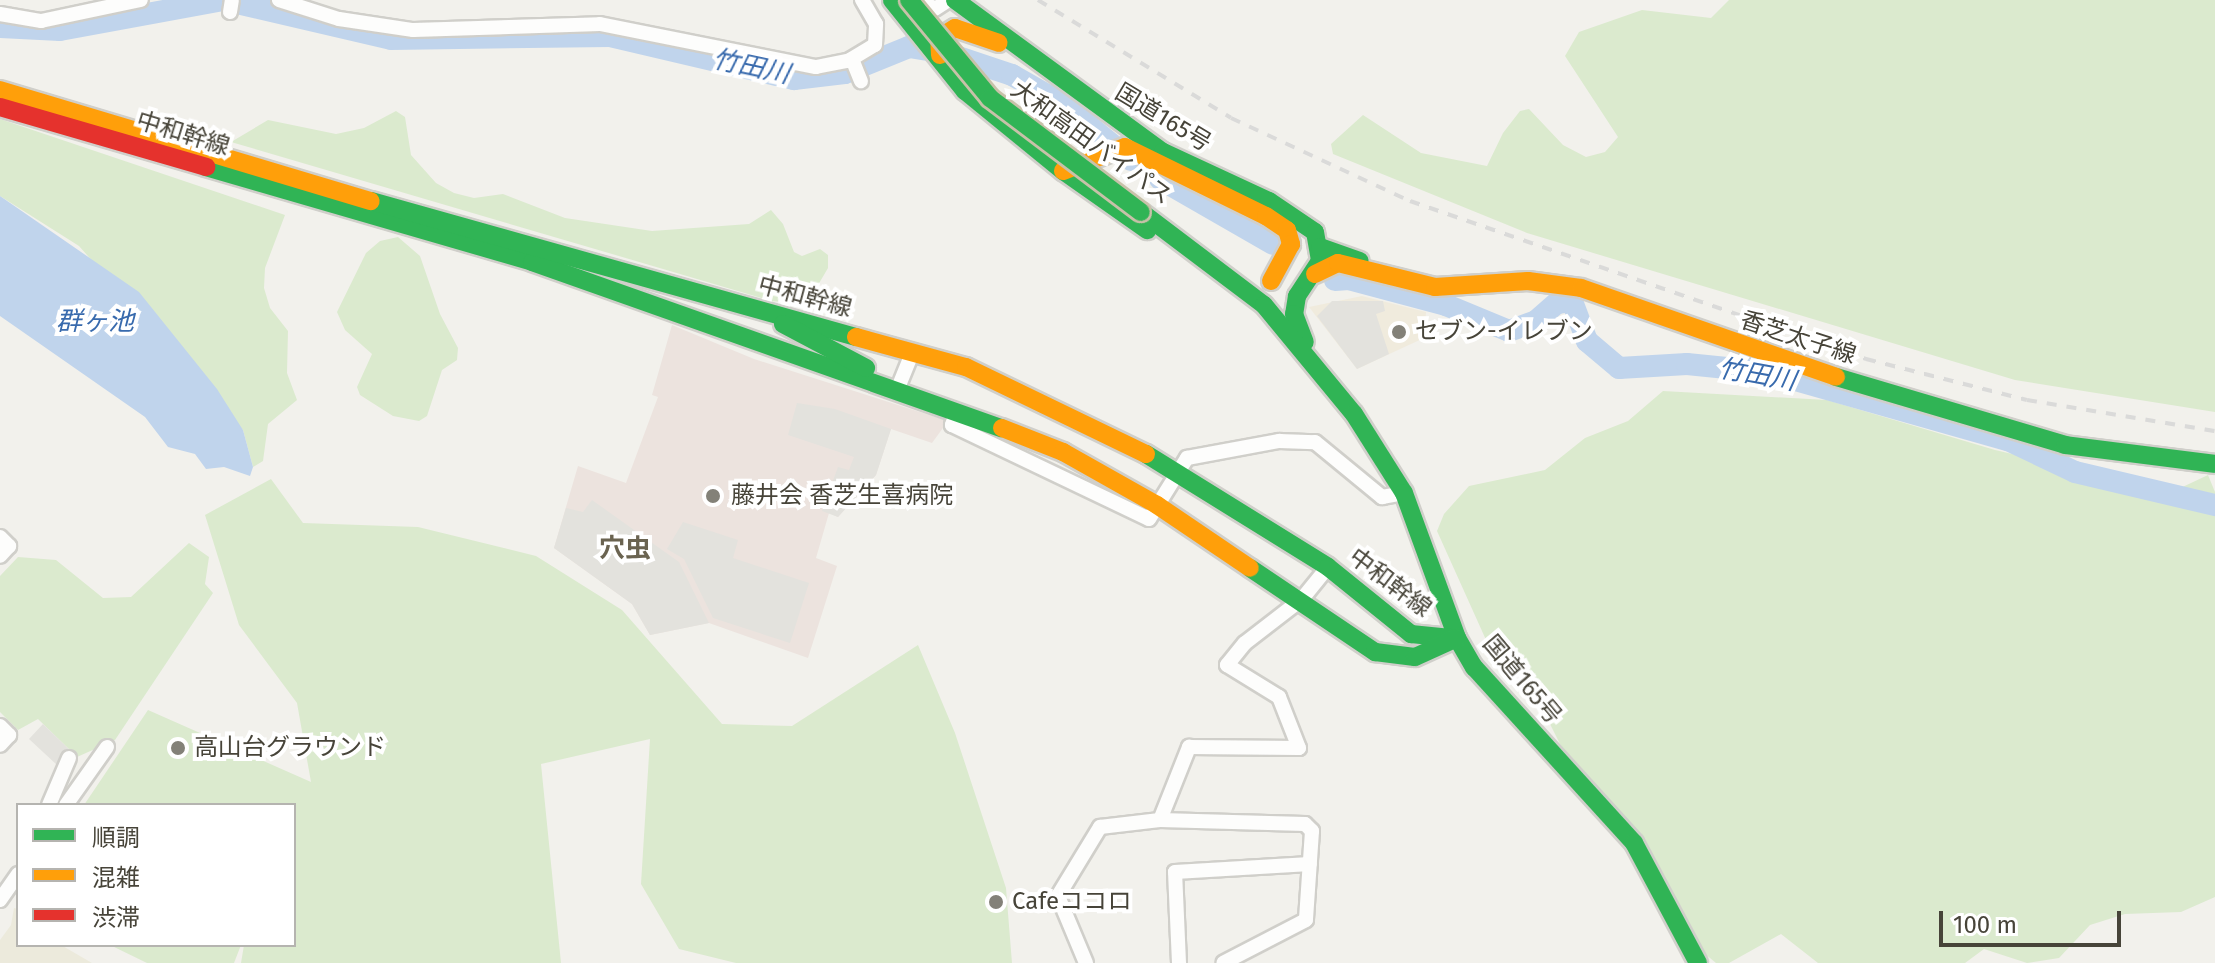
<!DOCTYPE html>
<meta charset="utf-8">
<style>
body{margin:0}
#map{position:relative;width:2215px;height:963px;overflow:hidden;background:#f2f1ec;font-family:"Fira Sans","Noto Sans JP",sans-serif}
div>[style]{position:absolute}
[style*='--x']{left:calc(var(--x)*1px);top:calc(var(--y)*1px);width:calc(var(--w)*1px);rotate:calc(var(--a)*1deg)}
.commercial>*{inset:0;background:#f0ebdd}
.education>*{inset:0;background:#eceadc}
.medical>*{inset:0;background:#ece3de}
.green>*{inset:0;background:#dbeace}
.parking>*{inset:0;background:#e3e2dd}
.water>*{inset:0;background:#c0d4ec}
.river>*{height:22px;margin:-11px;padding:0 11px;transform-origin:11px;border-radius:11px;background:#c0d4ec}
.roads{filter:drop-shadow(2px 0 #d0cfca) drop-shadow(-2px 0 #d0cfca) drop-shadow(0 2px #d0cfca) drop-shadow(0 -2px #d0cfca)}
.street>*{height:14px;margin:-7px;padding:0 7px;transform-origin:7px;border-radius:7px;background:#fdfdfc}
.fast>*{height:18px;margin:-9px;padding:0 9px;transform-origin:9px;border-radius:9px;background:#30b455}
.slow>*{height:18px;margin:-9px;padding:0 9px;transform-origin:9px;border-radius:9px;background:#ff9f0a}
.jam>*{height:18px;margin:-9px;padding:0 9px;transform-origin:9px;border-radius:9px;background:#e5322d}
.rail>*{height:4px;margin-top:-2px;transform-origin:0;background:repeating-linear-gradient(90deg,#dadad9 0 10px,transparent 0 20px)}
.bridges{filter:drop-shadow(2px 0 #c8c1a9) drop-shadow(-2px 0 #c8c1a9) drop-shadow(0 2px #c8c1a9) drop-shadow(0 -2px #c8c1a9)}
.fast-bridge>*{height:18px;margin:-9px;padding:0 9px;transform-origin:9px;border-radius:9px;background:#30b455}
.dots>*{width:22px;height:22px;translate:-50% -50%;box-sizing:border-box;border:4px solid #fff;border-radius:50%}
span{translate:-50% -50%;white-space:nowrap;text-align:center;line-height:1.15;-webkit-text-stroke:8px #fff;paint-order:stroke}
.street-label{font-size:24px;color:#474439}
.poi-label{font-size:24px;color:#474439}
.left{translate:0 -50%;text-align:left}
.water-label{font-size:26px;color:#386aad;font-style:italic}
.neighbourhood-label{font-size:26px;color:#6a6350;font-weight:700}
.legend{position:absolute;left:16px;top:803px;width:280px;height:144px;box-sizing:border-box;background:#fff;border:2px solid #b5b4b0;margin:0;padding:10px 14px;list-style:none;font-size:24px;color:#474439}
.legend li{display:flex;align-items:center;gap:16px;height:40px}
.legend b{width:40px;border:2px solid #b5b4b0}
.scale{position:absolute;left:1939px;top:911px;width:182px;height:36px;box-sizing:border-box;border:4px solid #474439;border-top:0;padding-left:10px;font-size:24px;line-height:28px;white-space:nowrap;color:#474439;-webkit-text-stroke:6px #fff;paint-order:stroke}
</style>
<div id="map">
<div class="commercial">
<div style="clip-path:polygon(1362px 296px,1426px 312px,1424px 338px,1357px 369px,1309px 307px)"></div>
</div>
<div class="education">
<div style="clip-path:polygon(14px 908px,18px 909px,18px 945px,61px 945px,92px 963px,0 963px,0 940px,11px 925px)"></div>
</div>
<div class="medical">
<div style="clip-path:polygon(672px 325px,754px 359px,948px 421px,932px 443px,891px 429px,876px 475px,838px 517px,829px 513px,816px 558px,837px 566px,808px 658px,709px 623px,650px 635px,632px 604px,554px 548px,578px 466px,626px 483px,658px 397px,652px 395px)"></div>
</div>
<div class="green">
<div style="clip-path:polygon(1729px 0,2215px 0,2215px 412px,2015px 380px,1527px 233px,1333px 154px,1331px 144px,1363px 115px,1421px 153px,1487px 166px,1503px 133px,1520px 111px,1529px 109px,1563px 145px,1586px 157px,1605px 152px,1618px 137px,1565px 56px,1579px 32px,1642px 10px,1711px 18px)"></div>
<div style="clip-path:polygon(396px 111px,405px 117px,411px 155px,436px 183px,454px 193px,474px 198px,503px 194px,565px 218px,652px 231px,749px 224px,771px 210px,783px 224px,794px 252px,802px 256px,820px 249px,828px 255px,828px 268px,811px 297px,791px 303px,772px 301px,231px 142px,268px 120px,336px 134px,364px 128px)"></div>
<div style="clip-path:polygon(0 119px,285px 215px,265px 268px,264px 288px,270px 308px,288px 331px,287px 373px,297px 400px,268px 424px,263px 461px,253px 467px,243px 430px,79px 246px,0 196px)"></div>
<div style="clip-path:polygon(398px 237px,420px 256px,440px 314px,458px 348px,457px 360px,442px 370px,427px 416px,419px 421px,393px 416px,360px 395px,357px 387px,372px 354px,345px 330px,337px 312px,366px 253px,380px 241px)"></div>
<div style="clip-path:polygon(1663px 391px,1827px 400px,1995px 450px,2174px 491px,2208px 475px,2215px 492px,2215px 897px,2181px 912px,2125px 914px,2090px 925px,2059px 958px,2027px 963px,1984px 949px,1965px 963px,1818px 963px,1781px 934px,1729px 963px,1716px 963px,1704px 953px,1564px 752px,1532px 688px,1491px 651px,1437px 531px,1444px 514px,1469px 486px,1545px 470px,1585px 438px,1628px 421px)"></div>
<div style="clip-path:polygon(271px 479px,303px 523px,418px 527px,536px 556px,622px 610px,722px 724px,792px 726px,918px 645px,955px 733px,1006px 888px,1012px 963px,736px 963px,679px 949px,641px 884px,650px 739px,541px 764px,561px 963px,241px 963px,244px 945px,294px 945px,294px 805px,84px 805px,148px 710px,311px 782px,297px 703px,239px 625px,205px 515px)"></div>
<div style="clip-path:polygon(189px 543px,209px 557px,205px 584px,213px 593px,115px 740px,77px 757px,38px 719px,18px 730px,0 712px,0 576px,18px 557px,56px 560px,103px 598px,131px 597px)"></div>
<div style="clip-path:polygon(110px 945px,241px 945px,234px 963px,147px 963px)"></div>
</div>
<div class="parking">
<div style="clip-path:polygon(1332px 301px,1383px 301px,1385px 311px,1376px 314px,1389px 354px,1357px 369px,1317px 316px)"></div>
<div style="clip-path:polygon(797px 403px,835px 409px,891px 429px,876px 475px,838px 517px,822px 511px,838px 467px,849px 470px,854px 457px,788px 435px)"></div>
<div style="clip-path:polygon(592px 500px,679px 562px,709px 623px,650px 635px,632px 604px,554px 548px,566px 508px,583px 512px)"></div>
<div style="clip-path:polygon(683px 522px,738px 540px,733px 558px,809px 583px,790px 643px,713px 618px,684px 559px,667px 549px)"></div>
<div style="clip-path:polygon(43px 724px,77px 757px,62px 781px,55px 773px,57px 765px,29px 739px)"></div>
</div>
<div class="water">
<div style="clip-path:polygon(0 196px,139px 292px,217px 389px,243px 430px,253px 467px,250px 476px,224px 467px,206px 469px,195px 454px,168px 447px,145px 417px,0 316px)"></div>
</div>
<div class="river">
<div style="--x:224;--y:0;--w:171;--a:13.1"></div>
<div style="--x:391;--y:39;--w:219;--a:-0.8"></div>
<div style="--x:610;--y:36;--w:189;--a:13.2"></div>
<div style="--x:794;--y:79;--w:51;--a:-6.7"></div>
<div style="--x:845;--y:73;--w:69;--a:-22.1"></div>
<div style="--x:909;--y:47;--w:37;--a:9"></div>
<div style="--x:946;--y:53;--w:70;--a:18.4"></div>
<div style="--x:1012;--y:75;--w:56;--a:29.7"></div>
<div style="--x:1061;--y:103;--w:90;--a:39.2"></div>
<div style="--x:0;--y:27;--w:60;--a:2.9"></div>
<div style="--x:60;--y:30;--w:166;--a:-10.4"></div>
<div style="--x:1160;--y:179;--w:130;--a:29.9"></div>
<div style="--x:1335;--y:280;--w:14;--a:-4"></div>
<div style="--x:1349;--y:279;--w:100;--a:15"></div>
<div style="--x:1446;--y:305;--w:68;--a:22.4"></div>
<div style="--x:1509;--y:331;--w:29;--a:-20"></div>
<div style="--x:1536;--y:321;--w:28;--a:-41"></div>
<div style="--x:1557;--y:303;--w:15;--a:-8"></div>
<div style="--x:1572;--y:301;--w:43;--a:69.4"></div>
<div style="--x:1587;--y:341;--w:42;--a:40.2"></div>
<div style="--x:1619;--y:368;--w:68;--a:-3.4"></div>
<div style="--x:1687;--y:364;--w:80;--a:5.7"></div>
<div style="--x:1767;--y:372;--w:250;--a:15.8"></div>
<div style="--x:2008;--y:440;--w:74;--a:25.5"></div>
<div style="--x:2075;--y:472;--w:144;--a:13.3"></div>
</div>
<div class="roads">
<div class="street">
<div style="--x:279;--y:0;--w:63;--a:17.6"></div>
<div style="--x:339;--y:19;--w:75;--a:8.5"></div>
<div style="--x:413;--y:30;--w:187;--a:-1.8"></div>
<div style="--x:600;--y:24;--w:220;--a:11.3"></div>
<div style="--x:816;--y:67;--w:33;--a:-11"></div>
<div style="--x:848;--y:61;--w:31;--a:-31"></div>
<div style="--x:875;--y:45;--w:21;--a:-87"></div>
<div style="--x:876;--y:24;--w:28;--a:-120"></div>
<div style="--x:919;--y:0;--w:18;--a:29"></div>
<div style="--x:935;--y:9;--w:17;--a:-33"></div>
<div style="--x:230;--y:12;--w:12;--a:-81"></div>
<div style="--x:0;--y:14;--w:42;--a:9.7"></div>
<div style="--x:41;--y:21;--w:102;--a:-11.9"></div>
<div style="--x:852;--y:59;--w:24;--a:68"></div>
<div style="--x:898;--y:388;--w:40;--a:-68"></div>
<div style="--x:957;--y:411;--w:15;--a:110"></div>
<div style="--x:952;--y:425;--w:218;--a:25.5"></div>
<div style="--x:1149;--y:519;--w:72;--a:-58.1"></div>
<div style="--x:1187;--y:458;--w:94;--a:-10.5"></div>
<div style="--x:1279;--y:441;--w:36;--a:2"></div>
<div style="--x:1315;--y:442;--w:87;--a:39.4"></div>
<div style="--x:1382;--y:497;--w:22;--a:-10"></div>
<div style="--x:0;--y:537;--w:13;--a:45"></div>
<div style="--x:9;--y:546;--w:13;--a:132"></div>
<div style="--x:0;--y:726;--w:13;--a:45"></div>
<div style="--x:9;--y:735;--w:13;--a:132"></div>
<div style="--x:49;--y:805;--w:51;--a:-66.9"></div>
<div style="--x:66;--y:805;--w:71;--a:-54.7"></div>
<div style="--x:1160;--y:820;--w:145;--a:1.6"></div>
<div style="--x:1305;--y:824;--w:10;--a:45"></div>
<div style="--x:1312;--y:831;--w:89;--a:93.9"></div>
<div style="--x:1306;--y:920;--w:93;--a:152.6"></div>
<div style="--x:0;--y:900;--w:32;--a:-55"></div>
<div style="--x:1086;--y:963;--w:73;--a:-112.7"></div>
<div style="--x:1058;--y:896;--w:81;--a:-58.7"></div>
<div style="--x:1100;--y:827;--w:60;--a:-6.7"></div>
<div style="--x:1160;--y:820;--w:79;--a:-68.3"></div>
<div style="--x:1189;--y:747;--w:110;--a:0.5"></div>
<div style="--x:1299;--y:748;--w:55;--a:-111.4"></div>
<div style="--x:1279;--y:697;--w:61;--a:-148.4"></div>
<div style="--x:1227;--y:665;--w:28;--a:-51"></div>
<div style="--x:1245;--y:643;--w:72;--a:-37.7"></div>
<div style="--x:1302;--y:599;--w:41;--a:-50.9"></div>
<div style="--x:1179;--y:963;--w:91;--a:-92.5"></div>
<div style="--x:1175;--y:872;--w:135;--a:-3.4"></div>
</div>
<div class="fast">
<div style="--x:892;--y:0;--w:117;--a:51.3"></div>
<div style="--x:965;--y:91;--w:127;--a:39.2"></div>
<div style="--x:1063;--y:171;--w:103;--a:35.1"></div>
<div style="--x:955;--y:0;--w:258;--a:36.2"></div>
<div style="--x:1163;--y:152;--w:117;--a:24.8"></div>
<div style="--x:1269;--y:201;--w:55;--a:34"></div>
<div style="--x:1315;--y:232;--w:29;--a:80"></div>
<div style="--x:1320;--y:261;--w:42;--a:123.3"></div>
<div style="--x:1297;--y:296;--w:18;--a:99"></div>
<div style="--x:1294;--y:314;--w:30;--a:69"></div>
<div style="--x:206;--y:167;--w:340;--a:16.2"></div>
<div style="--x:532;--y:262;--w:498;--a:19.5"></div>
<div style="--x:371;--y:201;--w:504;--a:15.66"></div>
<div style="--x:1141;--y:212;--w:154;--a:37.1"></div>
<div style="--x:1264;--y:305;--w:141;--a:50.5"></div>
<div style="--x:1354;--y:414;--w:93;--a:57.7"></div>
<div style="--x:1404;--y:493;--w:154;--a:69.9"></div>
<div style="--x:1457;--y:638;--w:34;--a:60"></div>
<div style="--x:1474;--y:667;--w:238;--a:47.7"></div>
<div style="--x:1634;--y:843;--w:136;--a:61.9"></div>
<div style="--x:1320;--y:247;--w:42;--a:19.3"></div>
<div style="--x:783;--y:324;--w:94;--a:27.9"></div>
<div style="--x:1836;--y:377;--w:239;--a:16.5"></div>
<div style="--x:2065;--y:445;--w:151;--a:7.2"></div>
<div style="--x:1146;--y:454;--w:214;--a:31.8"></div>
<div style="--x:1328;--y:567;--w:107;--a:38.9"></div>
<div style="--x:1411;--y:634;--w:40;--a:5.7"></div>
<div style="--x:1250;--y:568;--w:151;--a:33.9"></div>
<div style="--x:1375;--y:652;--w:40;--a:7.1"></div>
<div style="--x:1415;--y:657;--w:46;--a:-24.3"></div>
</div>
<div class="slow">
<div style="--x:940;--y:55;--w:17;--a:-93"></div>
<div style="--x:939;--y:38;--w:19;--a:-32"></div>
<div style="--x:955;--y:28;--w:46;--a:18.8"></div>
<div style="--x:0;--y:90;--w:387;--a:16.7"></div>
<div style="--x:1063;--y:171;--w:66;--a:-21.2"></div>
<div style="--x:1125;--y:147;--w:157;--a:26.1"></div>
<div style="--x:1266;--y:216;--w:25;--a:34"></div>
<div style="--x:1287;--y:230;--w:15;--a:74"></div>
<div style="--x:1291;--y:244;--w:42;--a:118.4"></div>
<div style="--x:1315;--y:274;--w:25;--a:-26"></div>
<div style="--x:1338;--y:263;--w:100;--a:13.9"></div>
<div style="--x:1435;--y:287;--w:93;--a:-3.7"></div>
<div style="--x:1528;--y:281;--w:53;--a:7.5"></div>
<div style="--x:1581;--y:288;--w:270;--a:19.2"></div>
<div style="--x:856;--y:337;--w:114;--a:15.3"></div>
<div style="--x:966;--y:367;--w:200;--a:25.8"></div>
<div style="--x:1002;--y:428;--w:66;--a:21.5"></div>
<div style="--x:1063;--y:452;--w:108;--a:29.4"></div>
<div style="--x:1157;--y:505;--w:112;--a:34.1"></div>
</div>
<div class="jam">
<div style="--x:0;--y:107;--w:215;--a:16.2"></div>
</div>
</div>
<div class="rail">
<div style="--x:1038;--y:0;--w:226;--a:31.4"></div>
<div style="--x:1231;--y:118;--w:197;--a:24.9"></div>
<div style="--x:1410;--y:201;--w:483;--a:19.1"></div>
<div style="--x:1866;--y:359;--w:166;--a:14.3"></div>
<div style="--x:2027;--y:400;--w:191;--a:9.4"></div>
</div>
<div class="bridges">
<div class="fast-bridge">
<div style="--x:909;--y:0;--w:127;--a:50.4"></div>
<div style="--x:990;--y:98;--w:189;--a:37.1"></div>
</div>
</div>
<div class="dots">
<div style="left:1399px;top:332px;background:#838178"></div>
<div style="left:713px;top:496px;background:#838178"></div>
<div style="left:178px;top:748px;background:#838178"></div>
<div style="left:996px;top:902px;background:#838178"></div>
</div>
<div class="street-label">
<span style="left:1163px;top:118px;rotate:31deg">国道165号</span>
<span style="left:183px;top:134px;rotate:17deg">中和幹線</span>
<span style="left:1091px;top:143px;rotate:36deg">大和高田バイパス</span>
<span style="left:805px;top:297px;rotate:15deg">中和幹線</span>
<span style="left:1798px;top:338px;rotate:18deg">香芝太子線</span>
<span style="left:1390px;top:583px;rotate:37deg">中和幹線</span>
<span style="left:1522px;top:680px;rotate:50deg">国道165号</span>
</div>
<div class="poi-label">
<span class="left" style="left:1415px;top:332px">セブン-イレブン</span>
<span class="left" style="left:731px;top:496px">藤井会 香芝生喜病院</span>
<span class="left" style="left:194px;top:748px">高山台グラウンド</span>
<span class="left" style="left:1012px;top:902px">Cafeココロ</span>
</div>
<div class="water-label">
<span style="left:751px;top:67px;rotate:12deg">竹田川</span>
<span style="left:95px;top:322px">群ヶ池</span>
<span style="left:1757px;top:375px;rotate:10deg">竹田川</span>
</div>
<div class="neighbourhood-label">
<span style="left:625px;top:549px">穴虫</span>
</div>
<ul class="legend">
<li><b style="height:10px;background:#30b455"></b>順調</li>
<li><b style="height:10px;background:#ff9f0a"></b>混雑</li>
<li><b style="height:10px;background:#e5322d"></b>渋滞</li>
</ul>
<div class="scale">100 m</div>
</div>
